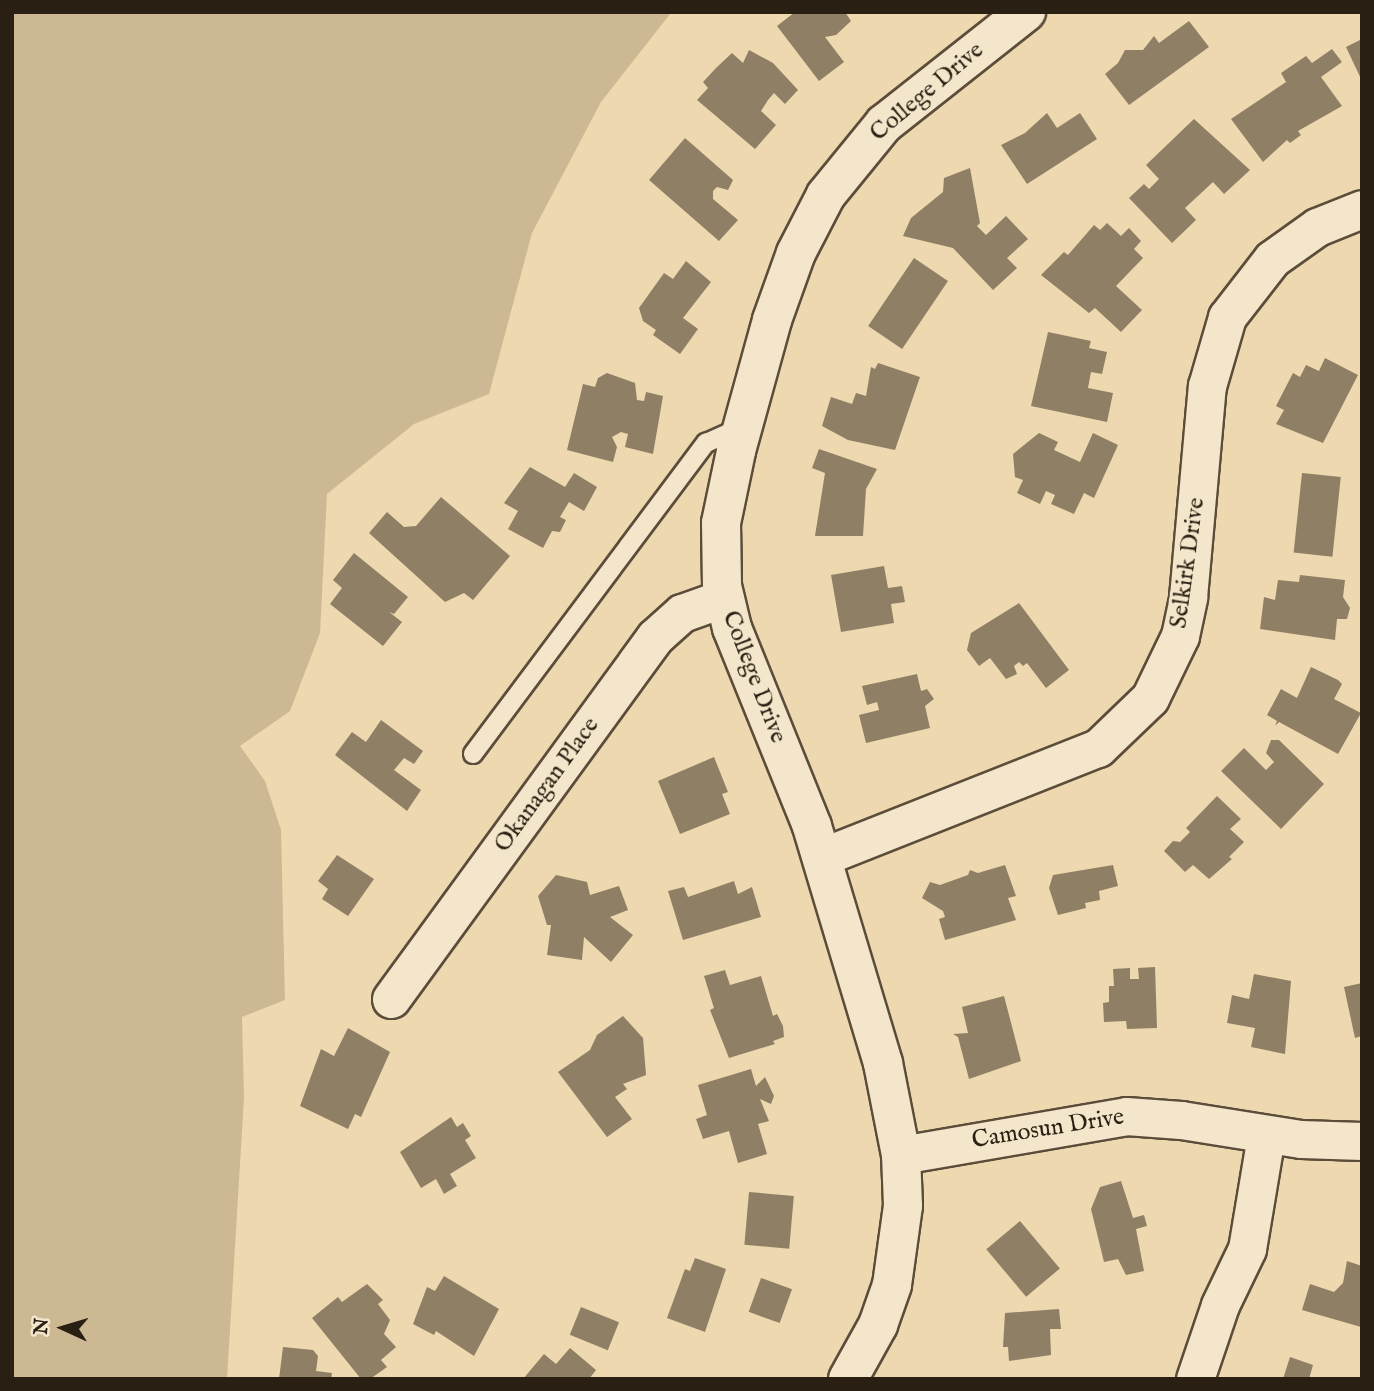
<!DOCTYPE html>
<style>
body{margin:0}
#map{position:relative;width:1374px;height:1391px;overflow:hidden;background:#edd8af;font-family:"IM FELL English",serif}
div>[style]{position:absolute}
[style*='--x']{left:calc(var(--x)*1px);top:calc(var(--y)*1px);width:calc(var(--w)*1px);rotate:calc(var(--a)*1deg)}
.green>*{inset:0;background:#ccb994}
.building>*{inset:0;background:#8f7f64;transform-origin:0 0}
.roads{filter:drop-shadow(2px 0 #5b4d3a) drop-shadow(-2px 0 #5b4d3a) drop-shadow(0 2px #5b4d3a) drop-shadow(0 -2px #5b4d3a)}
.service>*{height:18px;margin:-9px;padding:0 9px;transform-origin:9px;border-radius:9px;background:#f3e6cb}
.minor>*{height:37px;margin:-18.5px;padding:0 18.5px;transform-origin:18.5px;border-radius:18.5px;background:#f3e6cb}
.tertiary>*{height:38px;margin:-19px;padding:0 19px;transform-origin:19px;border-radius:19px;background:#f3e6cb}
span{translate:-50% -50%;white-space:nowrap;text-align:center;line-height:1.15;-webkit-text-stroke:6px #f3e6cb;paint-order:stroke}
.street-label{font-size:24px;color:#2a1f13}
.frame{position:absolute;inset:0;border:14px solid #2a1f13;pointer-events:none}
.north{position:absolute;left:28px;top:1293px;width:70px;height:70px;-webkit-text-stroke:5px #f3e6cb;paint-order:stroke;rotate:274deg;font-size:19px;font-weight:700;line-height:28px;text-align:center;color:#2a1f13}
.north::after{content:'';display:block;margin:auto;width:24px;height:32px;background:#2a1f13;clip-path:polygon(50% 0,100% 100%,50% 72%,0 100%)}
</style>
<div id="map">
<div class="green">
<div style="clip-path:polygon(12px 12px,692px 12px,670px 14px,601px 102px,532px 233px,489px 394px,414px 424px,327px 494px,320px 633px,290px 711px,240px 746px,265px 781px,281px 830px,285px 1000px,242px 1017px,244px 1098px,227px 1379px,12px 1379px)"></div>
</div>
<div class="building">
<div style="clip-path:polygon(795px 12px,845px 12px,851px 21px,836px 35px,825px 37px,844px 62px,819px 81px,777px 26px)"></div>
<div style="clip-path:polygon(1189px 21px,1209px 47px,1129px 105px,1105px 74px,1118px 63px,1125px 50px,1143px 50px,1154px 36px,1159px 43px)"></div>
<div style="clip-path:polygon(1362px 39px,1362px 81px,1346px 47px)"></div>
<div style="clip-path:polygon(1332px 49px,1342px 62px,1321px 77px,1342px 106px,1298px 131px,1301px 135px,1290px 143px,1287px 140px,1263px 162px,1231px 119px,1286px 82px,1281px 73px,1306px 56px,1312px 63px)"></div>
<div style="clip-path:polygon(749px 50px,773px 63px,798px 90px,785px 104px,774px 93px,768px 100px,761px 111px,776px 125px,755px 149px,697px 100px,708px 88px,703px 82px,716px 68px,732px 53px,743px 63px)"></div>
<div style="clip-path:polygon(1047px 113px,1057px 128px,1080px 113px,1097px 139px,1027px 184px,1001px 145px,1025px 133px)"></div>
<div style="clip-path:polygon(1194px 119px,1250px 170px,1224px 194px,1213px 182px,1185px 208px,1196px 220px,1172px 243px,1129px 198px,1144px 184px,1149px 189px,1159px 179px,1146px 165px)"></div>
<div style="clip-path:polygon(685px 138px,733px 180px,728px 190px,717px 187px,713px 191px,713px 199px,738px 220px,719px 241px,649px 180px)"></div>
<div style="clip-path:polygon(970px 168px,980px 223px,977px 226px,986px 235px,1006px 216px,1028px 239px,1007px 258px,1017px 268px,993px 290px,953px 248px,903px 236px,911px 218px,943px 192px,944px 178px)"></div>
<div style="clip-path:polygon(1107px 223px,1121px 236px,1129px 228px,1141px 241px,1134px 249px,1143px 258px,1116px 286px,1142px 310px,1121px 332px,1095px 308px,1089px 313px,1041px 275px,1064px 252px,1068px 255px,1094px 225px,1100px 230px)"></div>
<div style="left:914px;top:258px;width:41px;height:82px;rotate:34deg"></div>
<div style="clip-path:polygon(686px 261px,711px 282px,683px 318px,698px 329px,680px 354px,653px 335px,656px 330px,643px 321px,639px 308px,664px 273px,673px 279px)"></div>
<div style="clip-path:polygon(1048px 332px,1091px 341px,1089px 348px,1107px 352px,1102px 374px,1091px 372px,1088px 388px,1113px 393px,1107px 422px,1031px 406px)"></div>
<div style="clip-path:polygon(1325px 358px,1358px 375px,1323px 443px,1276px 424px,1284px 410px,1276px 406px,1293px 373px,1300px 377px,1306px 365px,1319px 371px)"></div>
<div style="clip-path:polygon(878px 363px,920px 377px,895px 450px,848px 440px,822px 426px,831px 397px,852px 404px,856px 393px,866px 396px,871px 367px,875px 369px)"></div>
<div style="clip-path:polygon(607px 373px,635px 383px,637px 400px,644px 401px,646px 392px,663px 396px,653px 454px,625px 447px,628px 434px,621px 432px,612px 437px,617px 447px,613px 462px,567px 450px,583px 384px,595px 387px,598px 378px)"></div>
<div style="clip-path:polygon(1039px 433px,1058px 442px,1054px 450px,1080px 462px,1093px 433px,1118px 445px,1094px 498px,1084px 493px,1074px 514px,1051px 504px,1055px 495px,1046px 491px,1040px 504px,1017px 493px,1023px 480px,1015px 477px,1013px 454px)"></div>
<div style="clip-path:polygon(819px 449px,877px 469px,866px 489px,863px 536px,815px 536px,825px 473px,812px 468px)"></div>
<div style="clip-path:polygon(530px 467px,565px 487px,574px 473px,597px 487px,584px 511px,569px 502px,560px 517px,566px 520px,560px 532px,552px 531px,543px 548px,508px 529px,518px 511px,504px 503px)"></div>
<div style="left:1302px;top:473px;width:39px;height:80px;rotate:6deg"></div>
<div style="clip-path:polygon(441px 497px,510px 556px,473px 600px,464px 593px,445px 602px,369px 533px,387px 512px,404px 527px,416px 526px)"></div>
<div style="clip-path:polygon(354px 553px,408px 597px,394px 614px,389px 612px,402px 622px,383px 646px,330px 604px,342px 588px,333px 580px)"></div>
<div style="clip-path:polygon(884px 566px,888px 588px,902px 586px,905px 602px,891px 604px,894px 623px,841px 632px,831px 575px)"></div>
<div style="clip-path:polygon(1300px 575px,1345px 580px,1343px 597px,1350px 608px,1347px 619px,1337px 619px,1335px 640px,1260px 629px,1264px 597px,1275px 600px,1278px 580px,1299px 582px)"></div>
<div style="clip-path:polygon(1019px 603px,1069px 670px,1046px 688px,1027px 663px,1023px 666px,1019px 662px,1014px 666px,1017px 674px,1006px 679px,990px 658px,979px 666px,967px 650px,971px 633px)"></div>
<div style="clip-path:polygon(1311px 667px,1338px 680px,1342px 684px,1334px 699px,1361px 713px,1338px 754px,1279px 722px,1275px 726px,1277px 721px,1267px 715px,1281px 689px,1297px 698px)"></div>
<div style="clip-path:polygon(917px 674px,921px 691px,927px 689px,934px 699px,925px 706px,930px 728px,866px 743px,859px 715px,879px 710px,877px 702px,867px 705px,862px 686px)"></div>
<div style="clip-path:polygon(381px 720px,423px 751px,414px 764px,404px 758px,394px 770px,421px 790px,407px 811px,335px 755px,352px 732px,366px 742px)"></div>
<div style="clip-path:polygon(1271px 740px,1279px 740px,1324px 784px,1281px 829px,1221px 771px,1244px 748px,1266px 770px,1274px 762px,1266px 753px)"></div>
<div style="clip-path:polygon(714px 757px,728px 792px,722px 794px,730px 814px,680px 834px,658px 781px)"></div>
<div style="clip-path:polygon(1217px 796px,1241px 819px,1230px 829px,1244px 842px,1229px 857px,1232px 859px,1209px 879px,1193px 865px,1185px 872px,1164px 851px,1173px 841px,1180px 842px,1190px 832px,1186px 828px)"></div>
<div style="clip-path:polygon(337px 855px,374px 879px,348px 916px,322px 899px,328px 889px,318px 881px)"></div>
<div style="clip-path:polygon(1005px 865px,1016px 896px,1008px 898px,1016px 920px,945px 940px,939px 919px,945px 917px,943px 911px,922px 898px,930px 882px,940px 885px,968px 875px,970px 870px,978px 873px)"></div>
<div style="clip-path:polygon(1113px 865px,1118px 886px,1099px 891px,1100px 900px,1085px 903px,1086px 908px,1058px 915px,1049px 888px,1053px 875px)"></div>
<div style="clip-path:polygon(556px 875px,587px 882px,590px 895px,619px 886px,628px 910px,610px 917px,633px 935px,611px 962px,584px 937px,582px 960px,547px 955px,551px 925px,547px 925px,538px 896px)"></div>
<div style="clip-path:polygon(734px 881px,738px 894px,752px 887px,761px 917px,683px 940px,668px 891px,684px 887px,688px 897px)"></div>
<div style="clip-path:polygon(1155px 967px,1157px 1028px,1127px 1029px,1126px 1021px,1104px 1022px,1103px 1003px,1109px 1002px,1109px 986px,1114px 986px,1113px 969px,1130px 968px,1130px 979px,1139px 979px,1138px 968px)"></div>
<div style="clip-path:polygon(725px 970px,730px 985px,761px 976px,773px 1016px,777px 1014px,783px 1026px,784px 1037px,773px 1041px,775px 1044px,729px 1058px,710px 1010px,714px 1008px,704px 976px)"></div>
<div style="clip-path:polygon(1254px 974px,1291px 981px,1285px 1054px,1251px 1047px,1255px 1028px,1227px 1023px,1232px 995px,1249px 999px)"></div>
<div style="clip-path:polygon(1362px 983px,1362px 1036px,1355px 1038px,1344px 987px)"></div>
<div style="clip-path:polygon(1004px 996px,1021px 1061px,969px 1079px,958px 1037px,953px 1034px,968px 1033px,962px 1007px)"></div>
<div style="clip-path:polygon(623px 1016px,643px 1038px,646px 1075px,623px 1084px,627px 1089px,615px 1097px,632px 1119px,607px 1137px,558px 1072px,590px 1050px,597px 1035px)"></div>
<div style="clip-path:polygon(348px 1028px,390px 1052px,361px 1117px,355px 1114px,348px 1129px,300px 1106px,321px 1049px,334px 1056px)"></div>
<div style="clip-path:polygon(751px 1069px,756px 1086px,765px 1077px,774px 1096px,771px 1104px,760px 1099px,769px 1121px,758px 1124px,767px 1154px,738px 1163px,729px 1131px,703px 1139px,696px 1119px,707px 1115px,698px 1085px)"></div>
<div style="clip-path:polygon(451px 1117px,457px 1127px,463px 1123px,471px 1136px,465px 1140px,476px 1158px,450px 1174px,457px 1186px,444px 1194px,436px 1179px,421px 1188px,400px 1152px)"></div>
<div style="clip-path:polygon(1121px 1181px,1133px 1218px,1144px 1215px,1147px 1226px,1136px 1229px,1144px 1271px,1126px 1275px,1118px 1259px,1104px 1262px,1091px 1209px,1100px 1187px)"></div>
<div style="left:749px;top:1192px;width:45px;height:53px;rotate:5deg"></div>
<div style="left:1020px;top:1221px;width:62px;height:44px;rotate:50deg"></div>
<div style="clip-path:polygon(695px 1258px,726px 1269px,705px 1332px,667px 1318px,685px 1269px,690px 1271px)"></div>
<div style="clip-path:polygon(1347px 1261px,1362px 1266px,1361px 1327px,1302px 1310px,1310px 1284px,1334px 1292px,1343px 1283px)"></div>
<div style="clip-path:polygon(444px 1276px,499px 1309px,474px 1356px,436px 1331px,434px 1335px,413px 1324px,427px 1287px,435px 1291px)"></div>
<div style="left:761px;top:1278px;width:33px;height:36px;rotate:20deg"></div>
<div style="clip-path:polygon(367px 1284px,383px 1300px,378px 1304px,390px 1320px,384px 1334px,396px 1347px,381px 1360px,387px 1367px,370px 1379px,361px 1379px,312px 1318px,338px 1297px,342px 1302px)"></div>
<div style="left:581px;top:1307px;width:41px;height:30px;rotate:22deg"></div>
<div style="clip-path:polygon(1059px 1309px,1061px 1329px,1050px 1329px,1051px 1355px,1009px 1361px,1008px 1347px,1003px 1347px,1005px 1313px)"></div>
<div style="clip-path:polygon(283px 1347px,313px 1350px,318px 1356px,316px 1371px,332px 1373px,331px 1379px,279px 1379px)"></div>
<div style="clip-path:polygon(570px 1348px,596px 1370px,589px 1379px,523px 1379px,544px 1354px,556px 1364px)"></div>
<div style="clip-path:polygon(1290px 1357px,1313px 1365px,1309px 1379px,1283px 1379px)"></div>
</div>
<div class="roads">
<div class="service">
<div style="--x:473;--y:754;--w:389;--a:-53.2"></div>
<div style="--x:706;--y:443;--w:36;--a:-24"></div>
</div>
<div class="minor">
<div style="--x:822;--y:857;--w:297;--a:-21.6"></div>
<div style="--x:1098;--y:748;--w:72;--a:-43.9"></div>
<div style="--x:1150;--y:698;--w:69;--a:-64.2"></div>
<div style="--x:1180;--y:636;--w:40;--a:-78"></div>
<div style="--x:1188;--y:597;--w:212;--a:-84.9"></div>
<div style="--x:1207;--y:386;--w:72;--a:-73.8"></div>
<div style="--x:1227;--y:317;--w:73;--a:-52.2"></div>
<div style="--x:1272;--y:259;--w:55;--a:-35.4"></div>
<div style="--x:1317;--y:227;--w:48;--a:-21.8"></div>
<div style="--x:391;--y:999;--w:448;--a:-53.9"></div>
<div style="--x:655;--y:637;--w:36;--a:-42"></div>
<div style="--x:682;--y:613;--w:45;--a:-19.7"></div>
<div style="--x:901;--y:1155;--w:228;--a:-9.8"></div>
<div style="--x:1126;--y:1116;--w:55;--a:4.2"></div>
<div style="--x:1181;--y:1120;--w:121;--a:9"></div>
<div style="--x:1301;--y:1139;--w:61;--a:1.9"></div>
<div style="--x:1195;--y:1379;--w:78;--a:-71.3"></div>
<div style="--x:1220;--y:1305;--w:62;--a:-64.3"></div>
<div style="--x:1247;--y:1249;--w:116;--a:-80.5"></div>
</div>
<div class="tertiary">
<div style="--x:848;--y:1379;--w:62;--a:-60.9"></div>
<div style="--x:878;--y:1325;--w:42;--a:-70.7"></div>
<div style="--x:892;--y:1285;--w:80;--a:-82.1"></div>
<div style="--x:903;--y:1206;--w:51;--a:-92.2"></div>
<div style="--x:901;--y:1155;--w:94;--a:-101.1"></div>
<div style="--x:883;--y:1063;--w:247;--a:-106.7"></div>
<div style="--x:812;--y:826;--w:214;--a:-112"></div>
<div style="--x:732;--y:628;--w:43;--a:-103.4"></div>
<div style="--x:722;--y:586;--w:63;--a:-90.9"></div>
<div style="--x:721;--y:523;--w:74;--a:-78.2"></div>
<div style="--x:736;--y:451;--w:136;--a:-74.6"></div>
<div style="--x:772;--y:320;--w:71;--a:-70.3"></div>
<div style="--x:796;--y:253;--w:65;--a:-62.7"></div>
<div style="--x:826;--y:195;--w:92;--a:-50.8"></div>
<div style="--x:884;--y:124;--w:181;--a:-38.3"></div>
</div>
</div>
<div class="street-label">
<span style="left:927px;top:92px;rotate:-40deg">College Drive</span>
<span style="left:1188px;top:563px;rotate:-82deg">Selkirk Drive</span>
<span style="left:754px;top:677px;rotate:69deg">College Drive</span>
<span style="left:547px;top:785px;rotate:-54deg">Okanagan Place</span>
<span style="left:1048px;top:1129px;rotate:-9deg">Camosun Drive</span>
</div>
<div class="frame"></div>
<div class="north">N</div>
</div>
